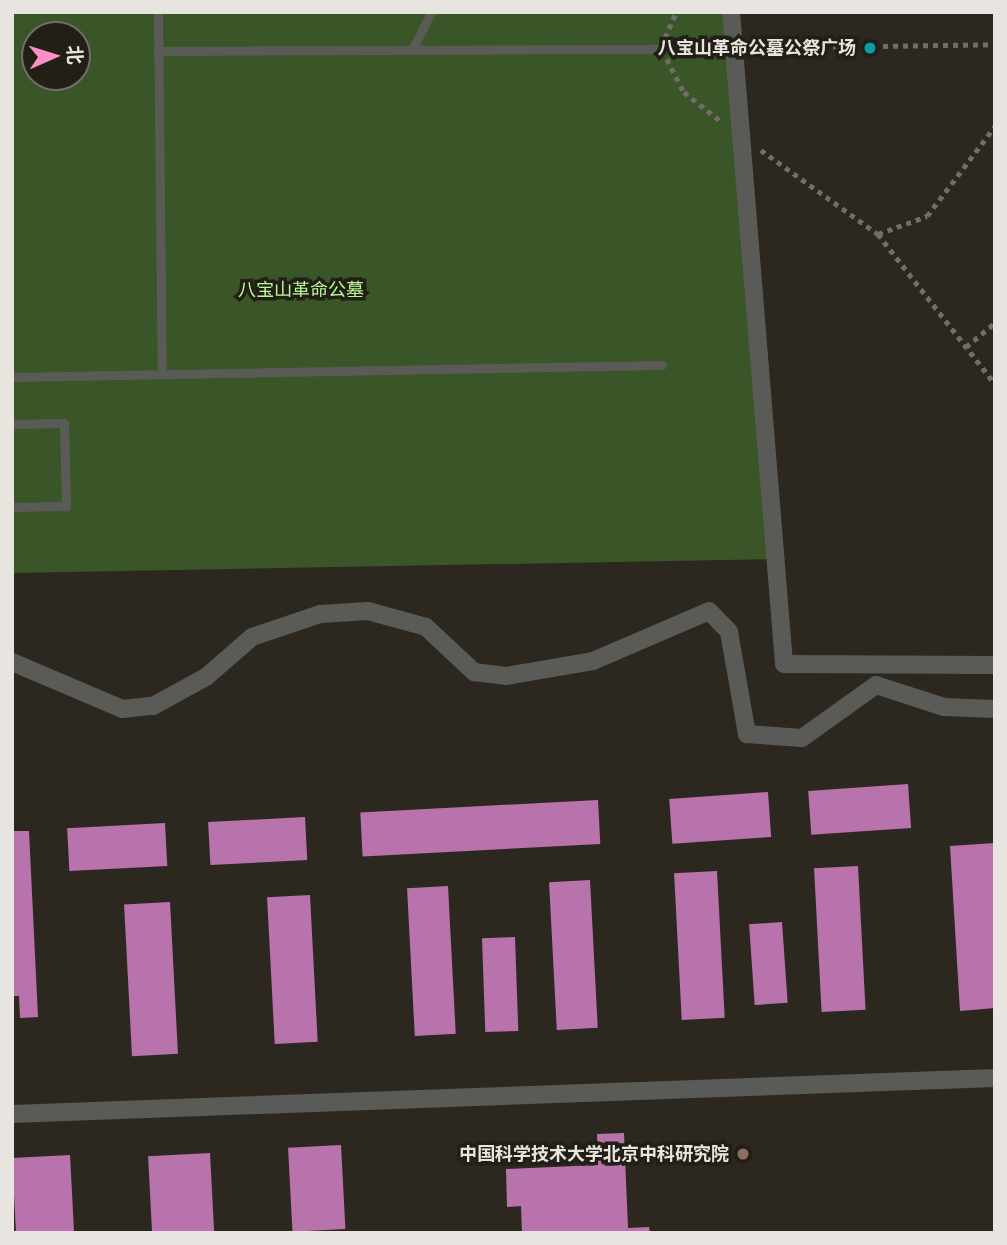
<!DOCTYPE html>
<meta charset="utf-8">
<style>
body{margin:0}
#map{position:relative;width:1007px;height:1245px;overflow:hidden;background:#2c2820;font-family:"IBM Plex Sans","Noto Sans SC",sans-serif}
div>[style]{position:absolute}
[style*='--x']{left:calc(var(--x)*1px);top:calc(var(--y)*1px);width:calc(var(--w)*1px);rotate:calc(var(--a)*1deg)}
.green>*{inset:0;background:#3a5628}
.building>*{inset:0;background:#b973ac;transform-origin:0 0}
.path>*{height:4.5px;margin-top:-2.25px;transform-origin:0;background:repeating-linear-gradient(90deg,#716e67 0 5px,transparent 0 10px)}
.lane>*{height:9px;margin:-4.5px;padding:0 4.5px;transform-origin:4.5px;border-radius:4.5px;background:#5a5b56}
.street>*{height:18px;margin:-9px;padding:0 9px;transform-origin:9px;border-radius:9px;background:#5a5b56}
.dots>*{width:19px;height:19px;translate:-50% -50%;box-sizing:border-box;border:4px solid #221f16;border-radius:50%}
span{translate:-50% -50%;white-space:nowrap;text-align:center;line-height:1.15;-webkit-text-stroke:7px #221f16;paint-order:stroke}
.poi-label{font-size:18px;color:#e8e5e0;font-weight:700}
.right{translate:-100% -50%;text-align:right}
.park-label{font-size:18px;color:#bafa96}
.frame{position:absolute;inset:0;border:14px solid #e8e5e0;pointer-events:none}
.north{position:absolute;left:21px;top:21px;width:70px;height:70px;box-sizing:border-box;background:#221f16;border:2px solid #716e67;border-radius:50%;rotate:87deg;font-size:19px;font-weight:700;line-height:28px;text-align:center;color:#e8e5e0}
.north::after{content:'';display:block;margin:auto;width:24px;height:32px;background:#fb8fc6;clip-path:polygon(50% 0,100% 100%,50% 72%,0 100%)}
</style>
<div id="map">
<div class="green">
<div style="clip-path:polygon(evenodd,12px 12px,731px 12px,776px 559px,12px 573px,12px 12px,35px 35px,77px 35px,77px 77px,35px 77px,35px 35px)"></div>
</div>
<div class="building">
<div style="left:908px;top:784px;width:44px;height:100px;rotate:86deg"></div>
<div style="left:768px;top:792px;width:45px;height:99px;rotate:86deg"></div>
<div style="left:598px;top:800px;width:44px;height:238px;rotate:87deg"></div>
<div style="left:305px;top:817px;width:43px;height:97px;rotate:87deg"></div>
<div style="left:165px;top:823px;width:43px;height:98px;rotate:87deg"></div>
<div style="clip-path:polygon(12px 831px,29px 831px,38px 1017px,20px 1018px,19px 996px,12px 996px)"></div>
<div style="clip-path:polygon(995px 843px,995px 1008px,960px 1011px,950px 846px)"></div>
<div style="left:858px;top:866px;width:144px;height:44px;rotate:87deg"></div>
<div style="left:717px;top:871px;width:147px;height:43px;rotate:87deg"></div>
<div style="left:590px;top:880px;width:148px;height:41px;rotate:87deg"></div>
<div style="left:448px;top:886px;width:148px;height:41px;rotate:87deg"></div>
<div style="left:310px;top:895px;width:147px;height:43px;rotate:87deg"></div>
<div style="left:170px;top:902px;width:152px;height:46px;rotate:87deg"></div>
<div style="left:782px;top:922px;width:81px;height:33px;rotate:86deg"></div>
<div style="left:515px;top:937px;width:94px;height:33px;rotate:88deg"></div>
<div style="clip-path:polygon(624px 1133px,628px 1228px,649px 1227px,650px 1233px,522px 1233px,521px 1206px,507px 1207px,506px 1169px,598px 1165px,597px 1134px)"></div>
<div style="left:341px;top:1145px;width:84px;height:53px;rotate:87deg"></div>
<div style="left:210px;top:1153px;width:80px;height:62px;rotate:87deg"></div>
<div style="left:70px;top:1155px;width:78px;height:58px;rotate:87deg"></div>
</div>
<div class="path">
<div style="--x:665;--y:38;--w:28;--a:-67"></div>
<div style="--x:753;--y:48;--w:242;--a:-0.9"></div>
<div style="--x:673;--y:49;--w:43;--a:-1.3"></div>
<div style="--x:667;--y:59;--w:37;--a:63"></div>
<div style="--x:684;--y:92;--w:48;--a:38.3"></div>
<div style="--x:761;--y:150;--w:144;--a:35.7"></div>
<div style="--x:878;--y:234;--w:190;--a:52"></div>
<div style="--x:878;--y:234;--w:52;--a:-20.2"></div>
<div style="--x:927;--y:216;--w:113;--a:-52.9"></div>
<div style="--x:966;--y:347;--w:38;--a:-40"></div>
</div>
<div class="lane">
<div style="--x:158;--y:12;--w:359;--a:89.4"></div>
<div style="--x:412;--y:50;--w:42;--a:-63.4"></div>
<div style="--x:158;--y:51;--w:503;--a:-0.23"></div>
<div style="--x:12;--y:377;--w:650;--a:-1.06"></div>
<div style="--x:12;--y:424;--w:52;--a:-1.1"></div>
<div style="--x:64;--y:423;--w:83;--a:88.6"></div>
<div style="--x:66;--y:506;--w:54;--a:178.9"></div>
</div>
<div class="street">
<div style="--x:731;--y:12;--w:654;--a:85.35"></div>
<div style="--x:784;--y:664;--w:211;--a:0.3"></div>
<div style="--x:12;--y:662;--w:120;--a:23.1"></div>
<div style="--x:122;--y:709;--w:31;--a:-6"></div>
<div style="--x:153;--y:706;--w:60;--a:-28.7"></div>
<div style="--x:206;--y:677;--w:61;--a:-41"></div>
<div style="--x:252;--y:637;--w:72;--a:-18.7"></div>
<div style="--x:320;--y:614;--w:48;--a:-3.6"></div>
<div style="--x:368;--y:611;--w:60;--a:15.4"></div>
<div style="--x:426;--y:627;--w:66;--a:43.2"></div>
<div style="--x:474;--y:672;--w:32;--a:7"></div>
<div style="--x:506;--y:676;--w:88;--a:-9.8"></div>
<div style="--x:593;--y:661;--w:126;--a:-23.3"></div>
<div style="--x:709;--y:611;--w:29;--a:46"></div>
<div style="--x:729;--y:632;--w:104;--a:80"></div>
<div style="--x:747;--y:734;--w:55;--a:4.2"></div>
<div style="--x:802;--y:738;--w:91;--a:-35.6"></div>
<div style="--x:876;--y:685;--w:71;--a:17.9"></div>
<div style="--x:944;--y:707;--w:51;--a:2.2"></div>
<div style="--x:12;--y:1114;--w:984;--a:-2.1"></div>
</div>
<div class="dots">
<div style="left:870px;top:48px;background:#0f9aa8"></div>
<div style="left:743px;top:1154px;background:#8d6e63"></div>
</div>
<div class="poi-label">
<span class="right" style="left:856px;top:48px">八宝山革命公墓公祭广场</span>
<span class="right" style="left:729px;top:1154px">中国科学技术大学北京中科研究院</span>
</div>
<div class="park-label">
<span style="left:301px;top:290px">八宝山革命公墓</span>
</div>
<div class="frame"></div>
<div class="north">北</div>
</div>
